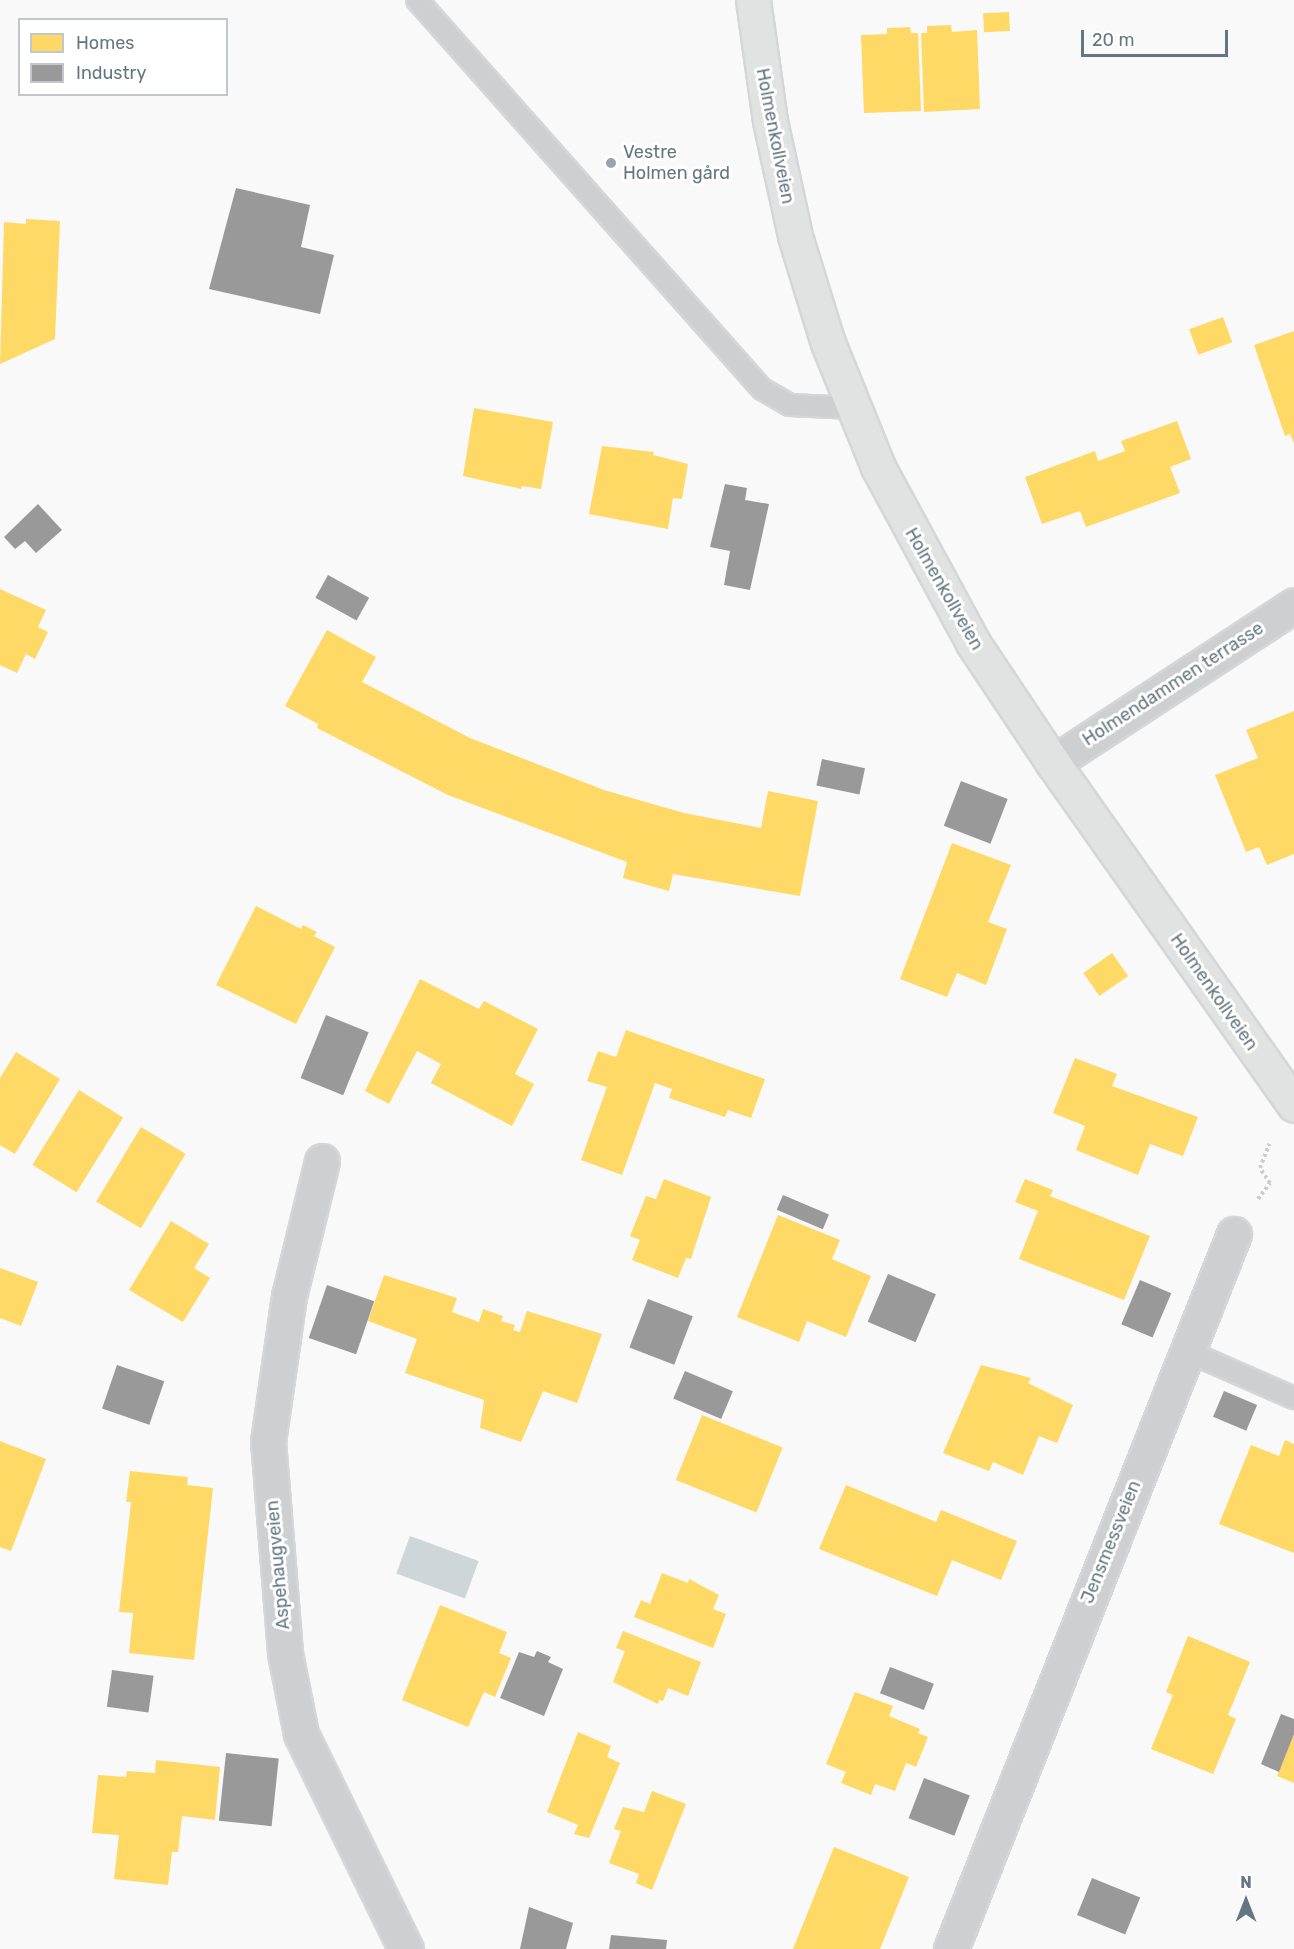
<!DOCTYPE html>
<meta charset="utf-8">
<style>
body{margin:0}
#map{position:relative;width:1294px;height:1949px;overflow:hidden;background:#f9f9f9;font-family:Rubik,sans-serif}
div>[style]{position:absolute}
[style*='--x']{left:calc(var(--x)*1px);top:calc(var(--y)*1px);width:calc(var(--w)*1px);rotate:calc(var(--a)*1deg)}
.water>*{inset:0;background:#ced6d9;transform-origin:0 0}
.homes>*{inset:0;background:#ffd966;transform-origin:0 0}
.industry>*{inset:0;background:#999;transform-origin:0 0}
.path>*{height:4px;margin-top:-2px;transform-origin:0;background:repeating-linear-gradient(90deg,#cbcccd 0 3px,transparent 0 6px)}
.roads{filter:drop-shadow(2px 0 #d5d6d7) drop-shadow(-2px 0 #d5d6d7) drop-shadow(0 2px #d5d6d7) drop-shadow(0 -2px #d5d6d7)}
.lane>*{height:20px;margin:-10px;padding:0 10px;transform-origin:10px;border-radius:10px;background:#cecfd0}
.street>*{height:33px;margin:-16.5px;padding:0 16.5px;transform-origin:16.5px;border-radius:16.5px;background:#cecfd0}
.secondary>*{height:33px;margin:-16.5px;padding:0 16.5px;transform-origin:16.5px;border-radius:16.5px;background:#e1e2e2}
.dots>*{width:16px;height:16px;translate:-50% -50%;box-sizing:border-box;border:3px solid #fff;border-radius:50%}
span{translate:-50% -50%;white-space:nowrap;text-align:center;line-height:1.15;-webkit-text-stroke:6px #fff;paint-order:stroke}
.street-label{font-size:18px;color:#657683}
.poi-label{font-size:18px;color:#657683}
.left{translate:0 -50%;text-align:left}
.legend{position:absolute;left:18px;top:18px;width:210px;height:78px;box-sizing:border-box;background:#fff;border:2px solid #c1c8cd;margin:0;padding:8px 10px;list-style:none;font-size:18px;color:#657683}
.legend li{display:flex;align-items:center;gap:12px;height:30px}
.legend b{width:30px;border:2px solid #c1c8cd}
.north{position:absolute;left:1216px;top:1871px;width:60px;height:60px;-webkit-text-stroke:4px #fff;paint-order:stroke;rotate:0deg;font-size:16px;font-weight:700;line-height:24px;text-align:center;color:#657683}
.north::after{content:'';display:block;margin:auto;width:21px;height:27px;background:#657683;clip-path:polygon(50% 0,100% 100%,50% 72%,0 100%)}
.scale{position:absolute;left:1081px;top:30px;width:147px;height:27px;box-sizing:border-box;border:3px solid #657683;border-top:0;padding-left:8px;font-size:18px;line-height:21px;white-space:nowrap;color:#657683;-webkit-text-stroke:4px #fff;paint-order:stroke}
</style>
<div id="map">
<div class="water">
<div style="left:410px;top:1536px;width:73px;height:40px;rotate:20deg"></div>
</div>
<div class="homes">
<div style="left:1009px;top:12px;width:19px;height:26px;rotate:87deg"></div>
<div style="clip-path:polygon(951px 25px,952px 32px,977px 30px,980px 109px,924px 112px,921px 33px,927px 33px,927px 26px)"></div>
<div style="clip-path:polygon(910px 27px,911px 33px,918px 33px,921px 111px,864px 113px,861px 35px,887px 34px,887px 28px)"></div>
<div style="clip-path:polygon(26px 219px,60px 221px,55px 339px,0 364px,4px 222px,26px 224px)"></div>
<div style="left:1223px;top:317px;width:27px;height:36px;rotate:70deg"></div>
<div style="clip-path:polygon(1294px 331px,1294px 443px,1290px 434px,1285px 436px,1254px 345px)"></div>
<div style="clip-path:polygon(474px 408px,553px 422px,541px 489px,522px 486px,521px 489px,463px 476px)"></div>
<div style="clip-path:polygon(1177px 421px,1191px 459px,1170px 467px,1180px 493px,1086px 527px,1080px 511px,1042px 524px,1025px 477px,1095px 451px,1098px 461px,1125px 451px,1121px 441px)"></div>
<div style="clip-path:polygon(602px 446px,654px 452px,653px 455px,688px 464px,682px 499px,673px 498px,668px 529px,589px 514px)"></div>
<div style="clip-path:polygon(0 589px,46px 610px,38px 627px,48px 632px,35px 659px,26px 654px,17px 673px,0 665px)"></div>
<div style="clip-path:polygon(327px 630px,376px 657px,362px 682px,470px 738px,604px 790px,684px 813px,761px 828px,768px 791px,818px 801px,800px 896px,673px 874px,669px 891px,623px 878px,627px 862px,448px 795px,317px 728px,318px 724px,285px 706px)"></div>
<div style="clip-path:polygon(1294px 711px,1294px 854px,1267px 865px,1259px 847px,1246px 852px,1215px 775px,1258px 758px,1246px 730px)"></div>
<div style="clip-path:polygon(952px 843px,1011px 865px,988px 922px,1007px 929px,986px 985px,957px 973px,947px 997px,900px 979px)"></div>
<div style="clip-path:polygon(256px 906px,301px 929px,303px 925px,317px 932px,314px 936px,335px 947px,296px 1024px,216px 985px)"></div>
<div style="left:1112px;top:953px;width:28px;height:35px;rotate:55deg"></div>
<div style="clip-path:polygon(420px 979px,479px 1009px,484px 1001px,538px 1029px,515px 1074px,534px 1084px,512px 1126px,431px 1083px,441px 1064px,417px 1051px,389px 1104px,365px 1091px)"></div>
<div style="clip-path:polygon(626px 1030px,765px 1079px,751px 1118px,728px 1110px,725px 1117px,669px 1098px,672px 1089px,655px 1083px,622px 1175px,581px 1160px,607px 1087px,587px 1081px,598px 1051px,616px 1057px)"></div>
<div style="clip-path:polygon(16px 1052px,60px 1079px,15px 1154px,0 1145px,0 1078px)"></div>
<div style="clip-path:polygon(1075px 1058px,1117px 1074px,1112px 1086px,1198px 1117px,1183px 1156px,1150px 1144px,1138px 1175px,1076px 1150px,1085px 1126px,1053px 1113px)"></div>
<div style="left:79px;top:1090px;width:52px;height:88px;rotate:32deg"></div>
<div style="left:141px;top:1127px;width:52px;height:87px;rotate:31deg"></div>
<div style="clip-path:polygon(664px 1179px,711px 1197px,691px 1259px,686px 1258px,678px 1278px,632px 1260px,640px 1240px,630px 1236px,646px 1196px,656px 1199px)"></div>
<div style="clip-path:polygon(1025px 1179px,1053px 1190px,1050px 1196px,1150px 1236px,1124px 1300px,1019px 1259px,1038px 1211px,1015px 1202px)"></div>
<div style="clip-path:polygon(778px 1215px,840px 1240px,832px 1259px,871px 1276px,846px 1337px,807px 1321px,799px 1342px,737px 1317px)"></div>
<div style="clip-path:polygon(171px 1221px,209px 1244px,194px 1268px,210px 1278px,183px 1322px,129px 1290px)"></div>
<div style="clip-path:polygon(0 1268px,38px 1282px,21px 1326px,0 1318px)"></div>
<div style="clip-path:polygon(384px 1275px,457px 1298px,452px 1312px,479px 1322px,483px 1309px,503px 1316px,501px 1321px,515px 1325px,513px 1330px,520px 1332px,527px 1311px,602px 1334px,577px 1403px,543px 1391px,521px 1442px,480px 1428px,484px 1400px,405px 1373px,417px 1339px,368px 1321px)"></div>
<div style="clip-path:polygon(981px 1365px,1031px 1378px,1028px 1383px,1073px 1405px,1057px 1443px,1039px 1436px,1023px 1475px,993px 1462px,989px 1471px,943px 1453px)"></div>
<div style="left:702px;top:1415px;width:87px;height:70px;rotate:22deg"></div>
<div style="clip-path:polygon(1285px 1440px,1294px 1444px,1294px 1553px,1219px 1524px,1251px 1445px,1279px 1456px)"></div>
<div style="clip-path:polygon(0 1441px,46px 1459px,11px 1551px,0 1547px)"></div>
<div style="clip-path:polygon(130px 1471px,188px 1477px,187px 1485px,213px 1488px,194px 1660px,129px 1653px,133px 1613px,119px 1612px,131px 1502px,126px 1502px)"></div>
<div style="clip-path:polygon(846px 1485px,936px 1522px,941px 1510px,1017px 1541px,1001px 1580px,952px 1560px,937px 1596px,819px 1549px)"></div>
<div style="clip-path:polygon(662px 1573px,688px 1583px,689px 1579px,719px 1595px,713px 1609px,726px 1614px,713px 1648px,634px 1617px,641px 1600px,650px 1604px)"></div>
<div style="clip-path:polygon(440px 1605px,507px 1632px,499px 1653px,511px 1658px,495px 1697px,484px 1692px,468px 1727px,402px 1700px)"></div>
<div style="clip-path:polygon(623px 1631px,701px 1662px,688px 1696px,668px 1688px,663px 1701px,659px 1700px,658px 1704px,613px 1682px,625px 1651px,616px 1648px)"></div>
<div style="clip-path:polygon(1188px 1636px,1250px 1662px,1228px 1715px,1236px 1719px,1213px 1774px,1151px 1749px,1173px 1695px,1166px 1692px)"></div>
<div style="clip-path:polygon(855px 1692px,893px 1706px,889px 1716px,920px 1729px,918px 1733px,928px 1737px,916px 1767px,906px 1763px,895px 1791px,875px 1784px,871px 1795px,841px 1783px,846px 1772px,826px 1764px)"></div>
<div style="clip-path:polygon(578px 1732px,611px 1746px,607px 1757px,620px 1763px,589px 1838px,574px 1834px,578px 1825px,547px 1812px)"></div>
<div style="clip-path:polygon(1294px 1734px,1294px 1783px,1277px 1776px)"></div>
<div style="clip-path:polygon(156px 1760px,220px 1767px,215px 1820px,182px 1816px,178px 1852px,172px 1852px,168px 1885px,114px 1879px,119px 1835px,92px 1833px,98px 1775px,126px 1777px,127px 1771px,155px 1773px)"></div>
<div style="clip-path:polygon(652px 1791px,686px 1804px,652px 1890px,636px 1883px,639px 1874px,609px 1863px,621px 1831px,614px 1829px,623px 1807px,644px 1812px)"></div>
<div style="clip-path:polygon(834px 1847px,909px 1877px,880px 1949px,793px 1949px)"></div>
</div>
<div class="industry">
<div style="clip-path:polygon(236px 188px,310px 205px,301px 247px,334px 255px,320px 314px,209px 289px)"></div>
<div style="clip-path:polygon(725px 484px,747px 488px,745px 500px,769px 504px,750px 590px,724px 585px,730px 551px,710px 547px)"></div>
<div style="clip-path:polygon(38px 504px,62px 530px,36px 553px,25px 541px,15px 549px,4px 537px)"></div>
<div style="left:328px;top:575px;width:47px;height:26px;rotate:29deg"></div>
<div style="left:822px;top:759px;width:44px;height:27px;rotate:12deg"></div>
<div style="left:961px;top:781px;width:50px;height:48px;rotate:21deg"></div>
<div style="left:326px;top:1015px;width:46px;height:68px;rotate:22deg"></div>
<div style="left:783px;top:1195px;width:50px;height:16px;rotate:23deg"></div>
<div style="left:888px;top:1274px;width:52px;height:52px;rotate:23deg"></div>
<div style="left:1140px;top:1280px;width:34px;height:48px;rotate:23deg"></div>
<div style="left:327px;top:1285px;width:50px;height:56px;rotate:19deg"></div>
<div style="left:648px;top:1299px;width:48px;height:52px;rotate:21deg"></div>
<div style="left:117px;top:1365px;width:50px;height:46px;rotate:19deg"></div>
<div style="left:685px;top:1371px;width:52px;height:30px;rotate:23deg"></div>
<div style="left:1224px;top:1391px;width:36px;height:28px;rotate:23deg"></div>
<div style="clip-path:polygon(537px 1651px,551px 1657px,548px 1662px,563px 1669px,544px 1716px,500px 1698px,519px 1652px,534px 1657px)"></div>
<div style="left:890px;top:1667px;width:47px;height:28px;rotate:21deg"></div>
<div style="left:112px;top:1670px;width:42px;height:37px;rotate:8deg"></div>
<div style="clip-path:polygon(1281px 1714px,1294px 1719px,1294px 1734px,1279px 1772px,1261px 1764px)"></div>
<div style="left:226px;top:1753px;width:53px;height:68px;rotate:6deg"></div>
<div style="left:924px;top:1778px;width:49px;height:43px;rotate:21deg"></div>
<div style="left:1092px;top:1878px;width:52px;height:40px;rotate:22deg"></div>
<div style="clip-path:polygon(529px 1907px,573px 1923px,566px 1949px,520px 1949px)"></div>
<div style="clip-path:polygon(611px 1935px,667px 1940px,666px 1949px,609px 1949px)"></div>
</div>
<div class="path">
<div style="--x:1258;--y:1199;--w:20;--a:-53"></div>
<div style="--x:1270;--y:1183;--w:18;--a:-124"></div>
<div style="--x:1260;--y:1168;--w:26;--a:-69"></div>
</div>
<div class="roads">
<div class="lane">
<div style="--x:417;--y:0;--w:520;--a:48.43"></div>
<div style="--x:762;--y:389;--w:32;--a:30"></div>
<div style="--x:790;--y:405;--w:63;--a:2.7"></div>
<div style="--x:1189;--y:1352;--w:115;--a:23.7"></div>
</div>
<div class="street">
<div style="--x:1053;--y:763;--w:288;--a:-33.2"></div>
<div style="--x:322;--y:1161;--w:139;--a:103.7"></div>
<div style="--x:289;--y:1296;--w:147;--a:98.2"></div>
<div style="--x:268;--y:1441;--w:213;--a:85.4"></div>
<div style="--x:285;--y:1653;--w:83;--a:78.8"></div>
<div style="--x:301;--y:1734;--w:239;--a:64"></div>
<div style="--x:951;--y:1949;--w:769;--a:-68.41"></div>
</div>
<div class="secondary">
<div style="--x:753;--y:0;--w:122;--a:82"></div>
<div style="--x:770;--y:121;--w:118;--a:77.7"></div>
<div style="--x:795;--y:236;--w:112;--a:72.9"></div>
<div style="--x:828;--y:343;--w:134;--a:68"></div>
<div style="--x:878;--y:467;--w:200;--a:61.6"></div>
<div style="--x:973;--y:643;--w:144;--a:56.3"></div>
<div style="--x:1053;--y:763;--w:418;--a:54.8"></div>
</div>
</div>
<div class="dots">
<div style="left:611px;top:163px;background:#99a4ac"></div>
</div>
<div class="street-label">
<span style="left:775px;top:136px;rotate:79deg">Holmenkollveien</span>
<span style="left:944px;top:589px;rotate:60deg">Holmenkollveien</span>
<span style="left:1173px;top:684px;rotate:-33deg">Holmendammen terrasse</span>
<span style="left:1214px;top:992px;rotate:55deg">Holmenkollveien</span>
<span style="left:1111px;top:1542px;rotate:-68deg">Jensmessveien</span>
<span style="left:278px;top:1565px;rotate:-95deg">Aspehaugveien</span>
</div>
<div class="poi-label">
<span class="left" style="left:623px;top:163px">Vestre<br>Holmen gård</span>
</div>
<ul class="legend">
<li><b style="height:16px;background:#ffd966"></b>Homes</li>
<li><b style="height:16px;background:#999"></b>Industry</li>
</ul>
<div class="north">N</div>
<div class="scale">20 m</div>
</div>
